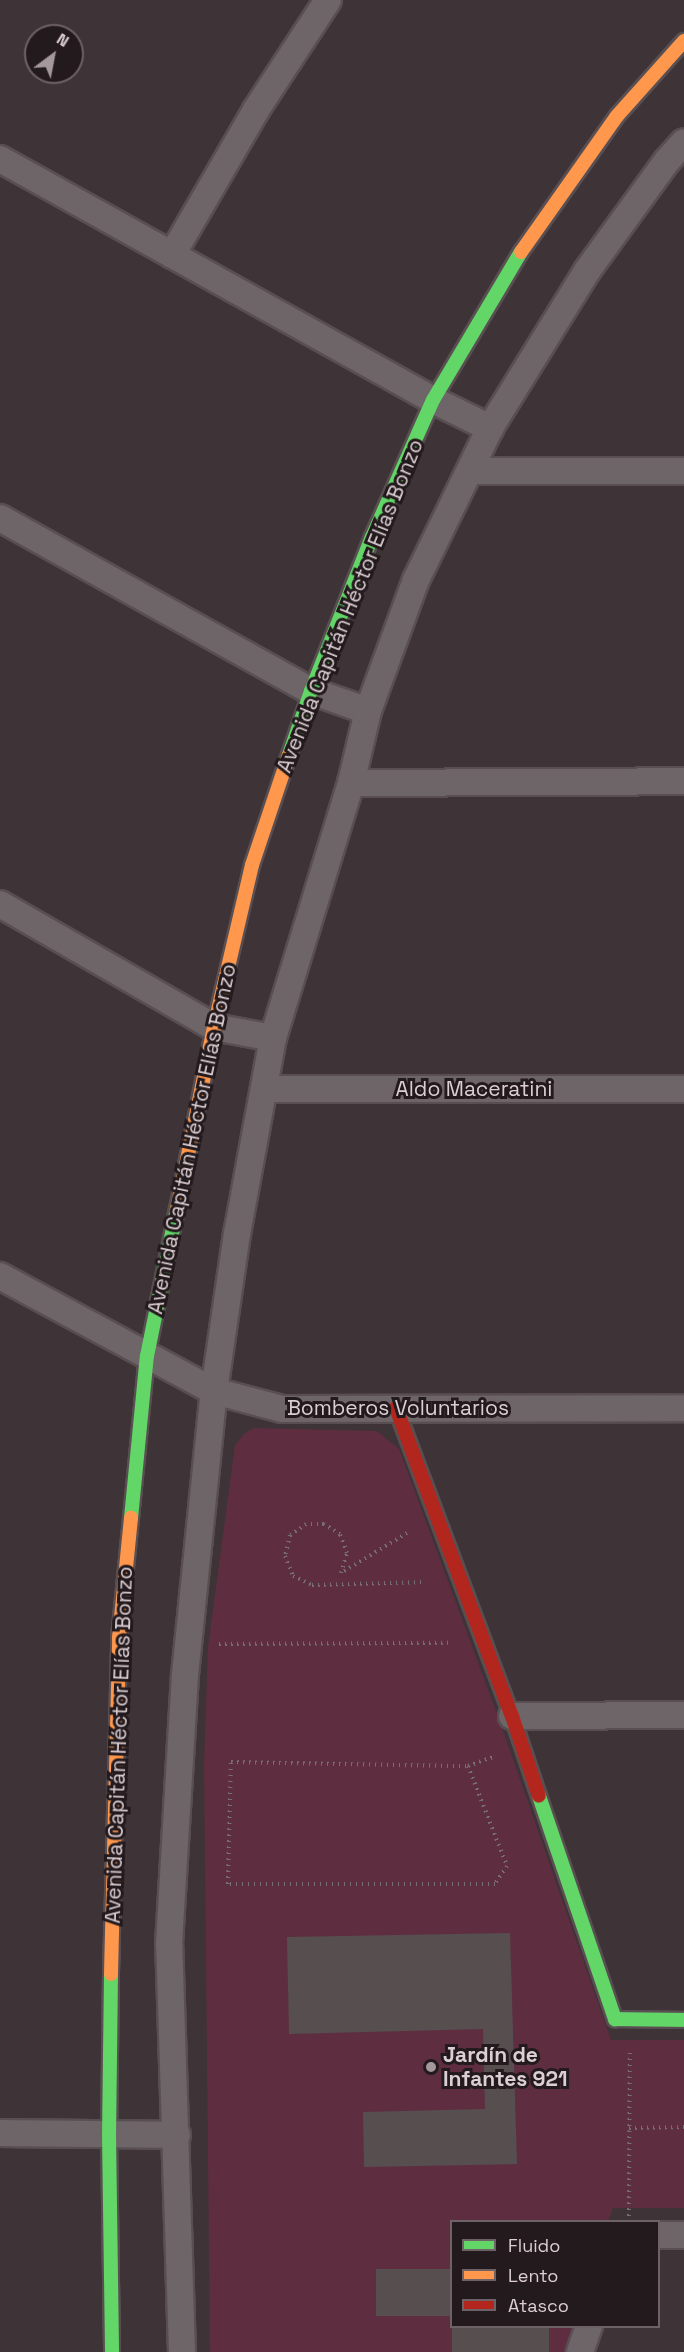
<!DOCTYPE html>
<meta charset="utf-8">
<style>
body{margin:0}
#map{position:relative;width:684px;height:2352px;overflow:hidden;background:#3e3336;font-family:"Space Grotesk",sans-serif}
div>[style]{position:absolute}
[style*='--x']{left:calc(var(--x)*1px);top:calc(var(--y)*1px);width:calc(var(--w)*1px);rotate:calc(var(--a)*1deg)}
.green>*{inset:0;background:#5e2e40}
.building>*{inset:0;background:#574e50;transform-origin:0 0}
.path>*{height:4px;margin-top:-2px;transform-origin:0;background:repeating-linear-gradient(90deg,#766e71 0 1.5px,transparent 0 6px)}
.roads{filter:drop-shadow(2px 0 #594f52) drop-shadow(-2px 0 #594f52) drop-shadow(0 2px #594f52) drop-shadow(0 -2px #594f52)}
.street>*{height:26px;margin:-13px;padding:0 13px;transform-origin:13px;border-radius:13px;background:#6e6568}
.fast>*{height:14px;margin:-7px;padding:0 7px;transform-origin:7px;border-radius:7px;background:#63d668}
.slow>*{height:14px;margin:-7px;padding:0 7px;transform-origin:7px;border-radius:7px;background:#ff974d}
.jam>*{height:14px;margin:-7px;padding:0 7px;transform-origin:7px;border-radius:7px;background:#b3261e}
.dots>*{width:16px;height:16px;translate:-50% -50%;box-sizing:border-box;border:3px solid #231a1d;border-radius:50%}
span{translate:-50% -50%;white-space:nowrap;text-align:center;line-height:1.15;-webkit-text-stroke:6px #231a1d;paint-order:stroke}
.street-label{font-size:21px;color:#dccfd3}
.poi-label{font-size:21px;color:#dccfd3;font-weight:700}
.left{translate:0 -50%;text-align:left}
.legend{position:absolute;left:450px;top:2220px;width:210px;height:108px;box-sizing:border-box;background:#231a1d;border:2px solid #6d6266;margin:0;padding:8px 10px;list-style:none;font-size:18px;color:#dccfd3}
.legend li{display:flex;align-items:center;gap:12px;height:30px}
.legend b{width:30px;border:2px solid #6d6266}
.north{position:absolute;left:24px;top:24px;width:60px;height:60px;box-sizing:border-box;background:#231a1d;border:2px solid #6d6266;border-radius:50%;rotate:32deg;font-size:16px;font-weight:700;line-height:24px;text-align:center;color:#dccfd3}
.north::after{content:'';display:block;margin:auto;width:21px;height:27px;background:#a5989c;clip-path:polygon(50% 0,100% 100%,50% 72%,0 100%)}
</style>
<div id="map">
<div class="green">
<div style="clip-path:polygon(254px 1428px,377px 1431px,399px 1449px,500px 1722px,611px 2040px,684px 2040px,684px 2208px,613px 2208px,608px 2221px,452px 2222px,452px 2326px,573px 2327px,565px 2352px,210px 2352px,204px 1765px,208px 1647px,235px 1445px,244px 1434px)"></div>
</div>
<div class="building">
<div style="clip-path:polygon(510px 1933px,517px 2164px,364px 2167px,363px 2112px,485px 2109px,483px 2029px,289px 2034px,287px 1937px)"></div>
<div style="left:452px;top:2269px;width:47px;height:76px;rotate:90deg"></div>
<div style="left:452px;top:2326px;width:97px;height:26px"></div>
</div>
<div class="path">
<div style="--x:407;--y:1533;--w:77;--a:148.8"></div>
<div style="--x:341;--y:1573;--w:21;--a:-73"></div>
<div style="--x:347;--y:1553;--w:20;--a:-110"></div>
<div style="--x:340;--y:1534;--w:19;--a:-148"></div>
<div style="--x:324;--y:1524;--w:18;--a:180"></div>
<div style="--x:306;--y:1524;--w:19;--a:145"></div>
<div style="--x:290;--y:1535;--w:22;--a:103"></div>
<div style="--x:285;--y:1556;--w:22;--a:68"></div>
<div style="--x:293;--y:1576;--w:21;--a:25"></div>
<div style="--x:312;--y:1585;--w:114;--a:-1.5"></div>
<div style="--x:219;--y:1644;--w:229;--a:-0.3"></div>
<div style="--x:468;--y:1766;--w:107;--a:68.7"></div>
<div style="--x:507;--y:1866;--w:22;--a:124"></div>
<div style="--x:495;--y:1884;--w:267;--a:180"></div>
<div style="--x:228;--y:1884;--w:122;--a:-88.6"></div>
<div style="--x:231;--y:1762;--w:237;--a:1"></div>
<div style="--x:468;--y:1766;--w:27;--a:-20"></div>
<div style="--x:629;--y:2128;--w:55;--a:-1"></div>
<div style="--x:629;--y:2222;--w:169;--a:-89.7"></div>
</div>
<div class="roads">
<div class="street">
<div style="--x:0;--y:159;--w:496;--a:29.1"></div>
<div style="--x:433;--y:400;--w:64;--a:26.2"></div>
<div style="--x:172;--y:255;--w:168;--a:-59.9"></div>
<div style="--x:256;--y:110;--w:131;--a:-56.8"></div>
<div style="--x:470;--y:471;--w:214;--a:0"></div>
<div style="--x:0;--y:518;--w:356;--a:29.1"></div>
<div style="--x:311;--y:691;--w:60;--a:19.3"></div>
<div style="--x:351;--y:783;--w:333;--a:-0.3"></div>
<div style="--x:0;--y:904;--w:247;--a:29.9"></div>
<div style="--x:214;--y:1027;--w:60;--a:10.6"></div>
<div style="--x:264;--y:1089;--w:420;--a:0"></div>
<div style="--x:0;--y:1276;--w:243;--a:28.3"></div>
<div style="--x:214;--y:1391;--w:70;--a:14.8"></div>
<div style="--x:282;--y:1409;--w:402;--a:-0.1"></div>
<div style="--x:512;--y:1716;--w:172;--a:-0.3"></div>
<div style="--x:0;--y:2133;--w:177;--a:0.6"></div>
<div style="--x:658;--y:2235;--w:26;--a:0"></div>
<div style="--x:182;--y:2352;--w:408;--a:-91.8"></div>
<div style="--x:169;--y:1944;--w:269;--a:-86.6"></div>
<div style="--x:185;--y:1675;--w:285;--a:-84.2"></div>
<div style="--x:214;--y:1391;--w:159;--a:-81.7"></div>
<div style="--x:237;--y:1234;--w:199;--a:-79.6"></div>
<div style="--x:273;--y:1038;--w:267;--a:-73"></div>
<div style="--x:351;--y:783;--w:74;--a:-76.7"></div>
<div style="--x:368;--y:711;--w:140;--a:-69.9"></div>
<div style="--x:416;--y:580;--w:169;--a:-64"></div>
<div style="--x:490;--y:428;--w:185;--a:-58.3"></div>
<div style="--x:587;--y:271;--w:136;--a:-54"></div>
<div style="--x:667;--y:161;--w:25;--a:-48"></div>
<div style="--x:580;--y:2352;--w:28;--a:-71"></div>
</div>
<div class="fast">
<div style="--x:289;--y:755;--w:68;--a:-71"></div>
<div style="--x:311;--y:691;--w:166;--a:-68.4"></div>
<div style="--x:372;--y:537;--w:150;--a:-66"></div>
<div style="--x:433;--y:400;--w:172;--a:-59.3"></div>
<div style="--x:131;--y:1518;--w:163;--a:-84.4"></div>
<div style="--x:147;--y:1356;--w:150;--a:-78.5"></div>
<div style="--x:539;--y:1796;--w:236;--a:71.2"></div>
<div style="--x:615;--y:2019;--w:69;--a:0.8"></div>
<div style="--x:111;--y:1974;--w:160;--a:90.7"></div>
<div style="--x:109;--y:2134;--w:218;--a:89.2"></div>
</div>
<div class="slow">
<div style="--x:521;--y:252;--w:166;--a:-54.8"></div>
<div style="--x:617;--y:116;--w:101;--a:-48.2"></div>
<div style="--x:177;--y:1209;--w:186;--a:-78.5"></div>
<div style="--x:214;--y:1027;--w:166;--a:-76.8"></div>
<div style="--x:252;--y:865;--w:116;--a:-71.4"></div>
<div style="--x:111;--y:1974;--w:336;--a:-88.6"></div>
<div style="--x:119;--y:1638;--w:121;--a:-84.3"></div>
</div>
<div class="jam">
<div style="--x:396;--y:1408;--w:329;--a:69.4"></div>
<div style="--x:512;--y:1716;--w:84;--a:71.4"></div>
</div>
</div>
<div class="dots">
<div style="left:431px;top:2067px;background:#a5989c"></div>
</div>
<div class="street-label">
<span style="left:350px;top:606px;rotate:-68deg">Avenida Capitán Héctor Elías Bonzo</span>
<span style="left:474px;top:1089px">Aldo Maceratini</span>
<span style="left:192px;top:1139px;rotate:-78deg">Avenida Capitán Héctor Elías Bonzo</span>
<span style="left:398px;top:1408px">Bomberos Voluntarios</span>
<span style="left:119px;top:1745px;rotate:-88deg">Avenida Capitán Héctor Elías Bonzo</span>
</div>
<div class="poi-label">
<span class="left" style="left:443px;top:2067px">Jardín de<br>Infantes 921</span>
</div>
<ul class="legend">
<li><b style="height:8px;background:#63d668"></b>Fluido</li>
<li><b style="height:8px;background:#ff974d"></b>Lento</li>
<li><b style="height:8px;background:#b3261e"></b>Atasco</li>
</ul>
<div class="north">N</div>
</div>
